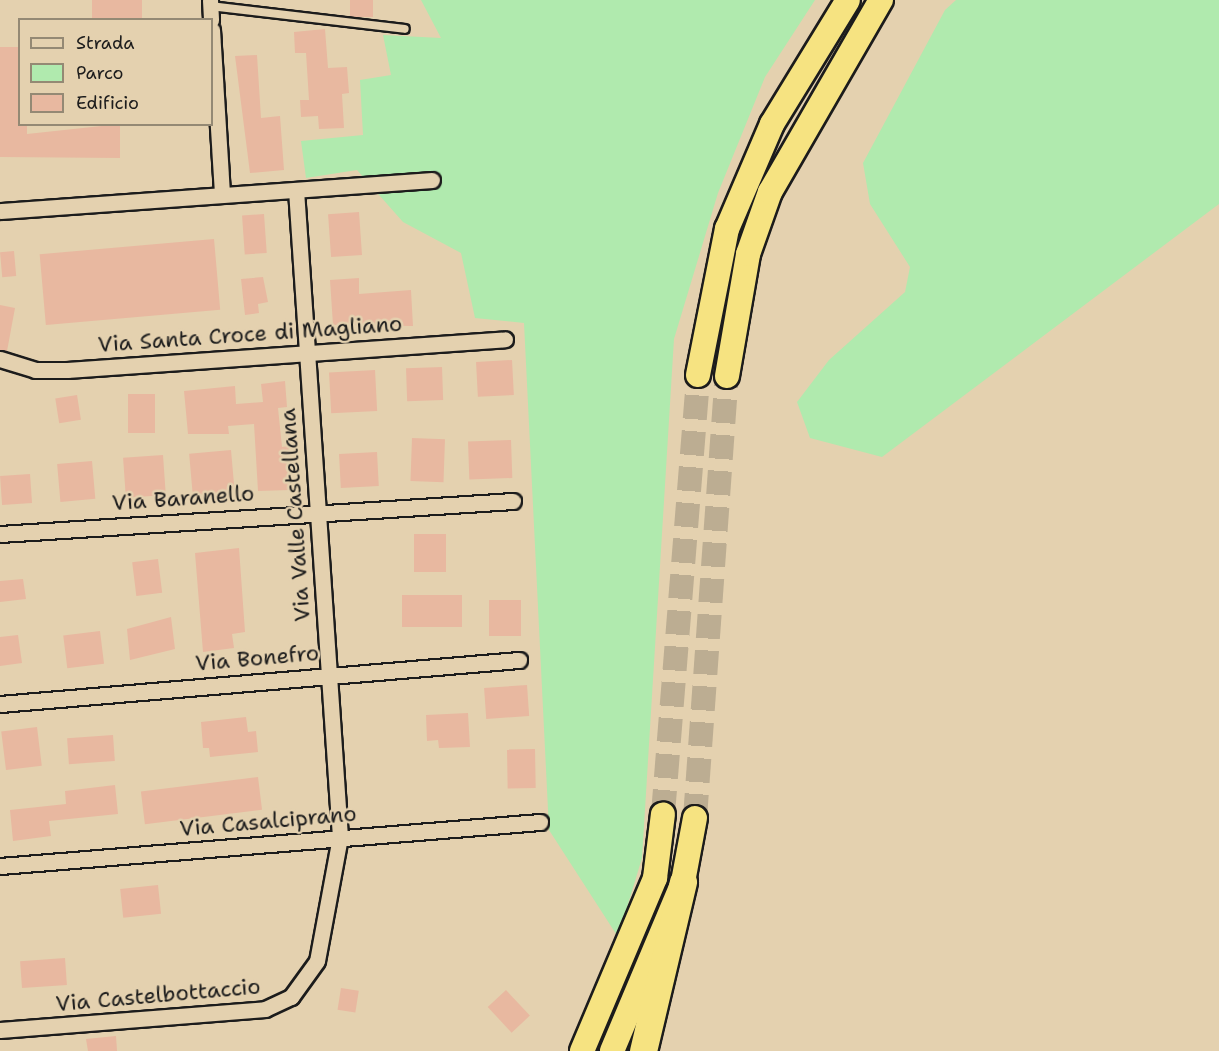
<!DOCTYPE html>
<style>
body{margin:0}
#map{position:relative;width:1219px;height:1051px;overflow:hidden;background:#e4d1af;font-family:"Shantell Sans",sans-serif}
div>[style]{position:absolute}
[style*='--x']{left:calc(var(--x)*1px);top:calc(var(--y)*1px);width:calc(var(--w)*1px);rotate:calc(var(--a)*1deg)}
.green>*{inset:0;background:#b0eaae}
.building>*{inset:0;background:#e8b8a0;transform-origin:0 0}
.trunk-tunnel>*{height:24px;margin-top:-12px;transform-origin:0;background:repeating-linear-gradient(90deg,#bcad92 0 24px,transparent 0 36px)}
.roads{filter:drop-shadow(2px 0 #1c1c1c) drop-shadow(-2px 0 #1c1c1c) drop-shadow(0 2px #1c1c1c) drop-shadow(0 -2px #1c1c1c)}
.service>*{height:8px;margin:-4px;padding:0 4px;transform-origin:4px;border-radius:4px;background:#e4d1af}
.minor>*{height:15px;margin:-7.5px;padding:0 7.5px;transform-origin:7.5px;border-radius:7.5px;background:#e4d1af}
.trunk>*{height:24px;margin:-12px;padding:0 12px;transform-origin:12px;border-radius:12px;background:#f6e381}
.motorway>*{height:27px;margin:-13.5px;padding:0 13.5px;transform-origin:13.5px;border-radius:13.5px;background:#f6e381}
span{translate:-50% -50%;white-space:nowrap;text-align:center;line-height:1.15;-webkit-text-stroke:5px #e4d1af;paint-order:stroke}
.street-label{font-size:22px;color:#1c1c1c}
.legend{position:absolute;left:18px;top:18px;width:195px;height:108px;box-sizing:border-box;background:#e4d1af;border:2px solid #948974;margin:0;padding:8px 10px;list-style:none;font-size:18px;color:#1c1c1c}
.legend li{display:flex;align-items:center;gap:12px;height:30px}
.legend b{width:30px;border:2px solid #948974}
</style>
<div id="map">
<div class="green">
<div style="clip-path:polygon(421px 0,815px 0,765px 77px,718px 193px,674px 339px,642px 858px,618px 937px,549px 830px,524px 323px,475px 318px,461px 253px,403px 222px,357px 170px,306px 178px,301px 141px,363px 135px,360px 80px,391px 75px,383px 35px,441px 38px)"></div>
<div style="clip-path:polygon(956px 0,1219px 0,1219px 204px,882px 457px,810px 438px,797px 402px,829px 360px,905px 292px,910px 267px,870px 204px,863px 163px,945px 10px)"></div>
</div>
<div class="building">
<div style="left:92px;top:0;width:50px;height:20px"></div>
<div style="left:350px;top:0;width:23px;height:17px"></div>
<div style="clip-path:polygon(325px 29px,328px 68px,347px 67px,349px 93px,342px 94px,344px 128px,319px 129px,318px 116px,301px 117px,300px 100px,309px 100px,306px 53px,295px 53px,294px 32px)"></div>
<div style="clip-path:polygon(0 47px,20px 47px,20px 124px,27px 124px,27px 134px,120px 124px,120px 158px,0 157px)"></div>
<div style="clip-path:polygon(257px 55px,261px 118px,280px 116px,284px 170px,250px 173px,235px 56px)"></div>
<div style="left:359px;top:212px;width:43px;height:31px;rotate:86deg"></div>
<div style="left:264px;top:214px;width:39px;height:22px;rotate:86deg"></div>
<div style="left:214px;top:239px;width:71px;height:175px;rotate:85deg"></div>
<div style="left:14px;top:251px;width:25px;height:14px;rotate:85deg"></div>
<div style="clip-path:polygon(263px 277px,268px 302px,258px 304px,259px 313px,245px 315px,241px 279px)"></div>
<div style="clip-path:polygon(359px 278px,359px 294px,411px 290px,413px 326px,333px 325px,330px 280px)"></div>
<div style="clip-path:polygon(0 305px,15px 308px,7px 351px,0 350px)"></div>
<div style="left:512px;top:360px;width:35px;height:36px;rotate:87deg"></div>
<div style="left:442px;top:367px;width:33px;height:36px;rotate:88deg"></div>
<div style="left:375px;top:370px;width:41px;height:46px;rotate:87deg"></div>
<div style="clip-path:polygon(285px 381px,287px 407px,278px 408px,282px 447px,289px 446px,290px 490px,258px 491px,254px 424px,228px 426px,229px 434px,188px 434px,184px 391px,235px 386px,236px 404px,263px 402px,261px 384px)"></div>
<div style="left:128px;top:394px;width:27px;height:39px"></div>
<div style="left:77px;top:395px;width:25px;height:22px;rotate:81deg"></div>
<div style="left:412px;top:438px;width:33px;height:43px;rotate:2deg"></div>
<div style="left:511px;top:440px;width:38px;height:43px;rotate:88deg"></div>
<div style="left:231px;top:450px;width:42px;height:42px;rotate:85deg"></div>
<div style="left:377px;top:452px;width:34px;height:38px;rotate:87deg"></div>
<div style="left:163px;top:455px;width:40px;height:40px;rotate:86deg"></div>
<div style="left:92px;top:461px;width:38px;height:35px;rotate:85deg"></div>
<div style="left:30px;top:474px;width:29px;height:30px;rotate:86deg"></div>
<div style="left:414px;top:534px;width:32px;height:38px"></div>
<div style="clip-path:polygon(239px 548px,245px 632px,232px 634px,234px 648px,203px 652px,195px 553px)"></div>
<div style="left:158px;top:559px;width:34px;height:26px;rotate:83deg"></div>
<div style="clip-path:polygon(23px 579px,26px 599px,0 602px,0 581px)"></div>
<div style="left:462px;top:595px;width:32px;height:60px;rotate:90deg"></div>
<div style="left:489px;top:600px;width:32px;height:36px"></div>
<div style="clip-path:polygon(171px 617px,175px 649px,130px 660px,127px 629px)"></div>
<div style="left:100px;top:631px;width:33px;height:37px;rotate:83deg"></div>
<div style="clip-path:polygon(18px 635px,22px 663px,0 666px,0 637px)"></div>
<div style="left:527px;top:685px;width:31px;height:43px;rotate:86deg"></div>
<div style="clip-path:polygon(468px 713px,470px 747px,439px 748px,438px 740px,427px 741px,426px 715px)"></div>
<div style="clip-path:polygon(246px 717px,248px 732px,256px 731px,258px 752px,210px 757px,209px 748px,203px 748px,201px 722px)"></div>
<div style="left:37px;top:727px;width:39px;height:36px;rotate:83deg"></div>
<div style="left:113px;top:735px;width:26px;height:46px;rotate:86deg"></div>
<div style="left:535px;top:749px;width:39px;height:28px;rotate:89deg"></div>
<div style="left:258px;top:777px;width:33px;height:118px;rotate:83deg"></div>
<div style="clip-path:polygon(115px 785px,118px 814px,49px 821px,51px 836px,13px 841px,10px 810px,66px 804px,65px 791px)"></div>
<div style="left:158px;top:885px;width:29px;height:38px;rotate:84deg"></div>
<div style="left:65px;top:958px;width:27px;height:45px;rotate:86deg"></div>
<div style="left:341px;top:988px;width:18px;height:22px;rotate:9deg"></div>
<div style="left:506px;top:990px;width:35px;height:25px;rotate:47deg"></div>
<div style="clip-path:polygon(116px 1036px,117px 1051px,88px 1051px,86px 1039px)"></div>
</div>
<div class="trunk-tunnel">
<div style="--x:663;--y:814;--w:440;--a:-85.4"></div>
<div style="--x:695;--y:818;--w:443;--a:-85.9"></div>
</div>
<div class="roads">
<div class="service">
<div style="--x:210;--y:6;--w:196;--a:6.7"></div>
</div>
<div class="minor">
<div style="--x:210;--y:0;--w:20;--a:87"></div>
<div style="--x:212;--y:30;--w:163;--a:86.5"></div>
<div style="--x:0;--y:211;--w:433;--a:-4.1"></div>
<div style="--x:0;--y:359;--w:37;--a:17"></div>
<div style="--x:35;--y:370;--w:32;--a:0"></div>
<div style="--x:67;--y:370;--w:439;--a:-4"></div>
<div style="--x:0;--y:534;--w:514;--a:-3.68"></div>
<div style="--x:0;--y:704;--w:521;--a:-4.85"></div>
<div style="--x:0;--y:866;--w:542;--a:-4.66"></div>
<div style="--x:0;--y:1030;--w:266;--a:-4.5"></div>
<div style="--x:265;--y:1009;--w:29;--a:-25"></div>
<div style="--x:291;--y:997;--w:44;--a:-54.2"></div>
<div style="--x:317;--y:961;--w:126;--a:-79.5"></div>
<div style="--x:340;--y:837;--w:648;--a:-93.89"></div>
</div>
<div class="trunk">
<div style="--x:698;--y:375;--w:149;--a:-78.8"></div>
<div style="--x:727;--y:229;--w:114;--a:-66.8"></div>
<div style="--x:772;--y:124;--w:145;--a:-58.5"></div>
<div style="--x:727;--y:376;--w:124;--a:-80.2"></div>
<div style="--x:748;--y:254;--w:66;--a:-70.5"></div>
<div style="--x:770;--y:192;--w:222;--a:-60"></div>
<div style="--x:582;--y:1051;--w:188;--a:-67.1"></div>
<div style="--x:655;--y:878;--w:64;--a:-82.9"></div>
<div style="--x:612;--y:1051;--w:183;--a:-67.2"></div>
<div style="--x:683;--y:882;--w:65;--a:-79.4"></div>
</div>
<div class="motorway">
<div style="--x:643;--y:1051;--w:174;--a:-76.7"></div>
</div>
</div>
<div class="street-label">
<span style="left:250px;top:334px;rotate:-4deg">Via Santa Croce di Magliano</span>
<span style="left:183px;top:498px;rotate:-4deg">Via Baranello</span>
<span style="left:295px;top:515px;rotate:-94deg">Via Valle Castellana</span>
<span style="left:257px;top:658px;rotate:-5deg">Via Bonefro</span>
<span style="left:268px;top:821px;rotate:-5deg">Via Casalciprano</span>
<span style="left:158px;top:995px;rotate:-5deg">Via Castelbottaccio</span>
</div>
<ul class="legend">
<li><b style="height:8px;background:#e4d1af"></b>Strada</li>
<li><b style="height:16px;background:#b0eaae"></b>Parco</li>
<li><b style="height:16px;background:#e8b8a0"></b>Edificio</li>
</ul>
</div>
